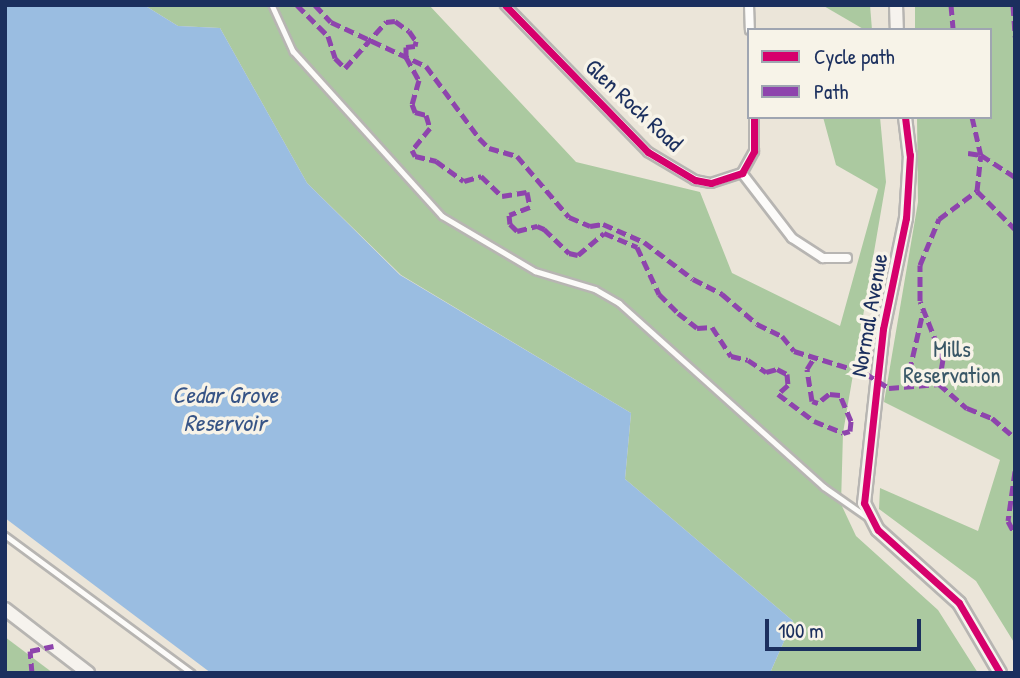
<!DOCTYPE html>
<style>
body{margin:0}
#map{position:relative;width:1020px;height:678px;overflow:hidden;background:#ebe5d9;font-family:"Patrick Hand",sans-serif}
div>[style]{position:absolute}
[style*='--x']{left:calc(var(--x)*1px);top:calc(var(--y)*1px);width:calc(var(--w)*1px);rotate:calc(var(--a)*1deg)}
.forest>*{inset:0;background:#abc9a0}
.water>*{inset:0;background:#9abde1}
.roads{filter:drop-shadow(2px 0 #b7b5b2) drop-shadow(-2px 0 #b7b5b2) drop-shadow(0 2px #b7b5b2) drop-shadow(0 -2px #b7b5b2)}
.lane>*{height:4.5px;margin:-2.25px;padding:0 2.25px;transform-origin:2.25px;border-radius:2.25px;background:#fcfbf9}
.street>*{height:8px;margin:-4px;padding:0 4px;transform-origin:4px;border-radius:4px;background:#fcfbf9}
.secondary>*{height:12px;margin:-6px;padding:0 6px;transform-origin:6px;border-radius:6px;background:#f6f3ee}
.quiet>*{height:5px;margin-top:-2.5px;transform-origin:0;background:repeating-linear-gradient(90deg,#8e44ad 0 10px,transparent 0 15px)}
.cycleway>*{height:7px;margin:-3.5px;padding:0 3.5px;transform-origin:3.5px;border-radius:3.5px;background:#d6006c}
span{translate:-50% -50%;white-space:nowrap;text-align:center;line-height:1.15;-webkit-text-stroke:7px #f7f3e8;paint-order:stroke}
.street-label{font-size:23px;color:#1b2f5e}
.park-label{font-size:23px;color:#395767}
.water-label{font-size:24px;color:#375486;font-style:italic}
.frame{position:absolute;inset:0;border:7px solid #1b2f5e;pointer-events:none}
.legend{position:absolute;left:747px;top:28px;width:245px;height:91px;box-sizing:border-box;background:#f7f3e8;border:2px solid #9fa5b1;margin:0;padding:9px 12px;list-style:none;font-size:21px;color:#1b2f5e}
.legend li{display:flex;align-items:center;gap:14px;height:35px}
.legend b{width:35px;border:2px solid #9fa5b1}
.scale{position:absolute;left:765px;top:619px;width:156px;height:32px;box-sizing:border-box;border:4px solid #1b2f5e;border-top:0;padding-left:9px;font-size:21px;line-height:24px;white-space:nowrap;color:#1b2f5e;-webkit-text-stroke:5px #f7f3e8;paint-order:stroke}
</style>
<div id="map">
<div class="forest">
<div style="clip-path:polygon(144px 5px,429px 5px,576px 162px,700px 192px,732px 273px,840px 326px,878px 189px,836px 165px,823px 117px,880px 117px,886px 182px,843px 433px,841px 504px,856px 536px,938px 610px,978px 673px,770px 673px,793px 621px,625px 479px,631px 413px,401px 275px,307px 183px,220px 28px,178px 26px)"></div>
<div style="clip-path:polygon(822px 5px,870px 5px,872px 30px,865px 30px)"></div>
<div style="clip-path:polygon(915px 5px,1015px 5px,1015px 644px,976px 581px,879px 509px,880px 488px,978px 531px,1000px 460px,884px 402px,918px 202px,917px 117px,990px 117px,990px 30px,915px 30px)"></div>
<div style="clip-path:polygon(5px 637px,53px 673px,5px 673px)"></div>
</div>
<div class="water">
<div style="clip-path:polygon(5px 5px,144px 5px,178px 26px,220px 28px,307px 183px,400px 275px,631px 413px,625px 479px,793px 621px,770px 673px,211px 673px,5px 518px)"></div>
</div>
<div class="roads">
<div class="lane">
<div style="--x:272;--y:5;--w:51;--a:65.5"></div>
<div style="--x:293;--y:51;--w:222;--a:47.9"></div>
<div style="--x:442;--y:216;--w:108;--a:30.6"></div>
<div style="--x:535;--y:271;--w:63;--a:16.7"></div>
<div style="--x:595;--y:289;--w:28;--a:30"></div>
<div style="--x:619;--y:303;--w:275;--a:41.9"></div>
<div style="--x:824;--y:487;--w:52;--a:34.9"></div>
<div style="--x:5;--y:535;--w:232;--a:36.4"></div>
</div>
<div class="street">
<div style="--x:505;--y:5;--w:205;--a:45.8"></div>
<div style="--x:648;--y:152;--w:55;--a:30.8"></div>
<div style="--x:695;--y:180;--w:16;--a:11"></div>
<div style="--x:711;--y:183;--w:33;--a:-18"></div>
<div style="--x:742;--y:173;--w:25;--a:-61"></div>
<div style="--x:754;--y:151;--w:34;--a:-90"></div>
<div style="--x:749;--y:5;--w:25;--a:88"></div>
<div style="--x:742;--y:173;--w:82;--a:52.4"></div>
<div style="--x:792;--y:238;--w:37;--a:33"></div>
<div style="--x:823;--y:258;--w:24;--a:0"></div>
</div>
<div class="secondary">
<div style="--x:896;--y:5;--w:25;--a:88"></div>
<div style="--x:905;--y:117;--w:38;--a:83"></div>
<div style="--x:910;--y:155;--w:63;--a:93.6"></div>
<div style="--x:906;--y:218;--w:113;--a:101.7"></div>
<div style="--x:883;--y:329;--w:175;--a:96.2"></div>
<div style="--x:864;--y:503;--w:30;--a:63"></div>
<div style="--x:878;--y:530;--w:109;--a:42"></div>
<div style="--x:959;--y:603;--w:81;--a:59.6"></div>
<div style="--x:5;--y:609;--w:105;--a:37.6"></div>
</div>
</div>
<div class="quiet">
<div style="--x:297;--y:5;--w:44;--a:45"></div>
<div style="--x:328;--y:36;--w:23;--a:72"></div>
<div style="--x:335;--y:58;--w:14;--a:45"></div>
<div style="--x:345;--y:68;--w:62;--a:-48.3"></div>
<div style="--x:386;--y:22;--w:9;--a:-6"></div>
<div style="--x:395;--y:21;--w:17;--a:36"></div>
<div style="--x:409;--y:31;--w:12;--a:55"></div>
<div style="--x:416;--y:41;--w:5;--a:101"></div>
<div style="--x:415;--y:46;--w:9;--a:174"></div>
<div style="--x:406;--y:47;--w:10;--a:90"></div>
<div style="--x:406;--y:57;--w:26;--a:61"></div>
<div style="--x:419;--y:80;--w:25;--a:106"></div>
<div style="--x:412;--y:104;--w:9;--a:69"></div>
<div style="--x:415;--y:112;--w:11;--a:15"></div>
<div style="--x:426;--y:115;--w:14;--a:73"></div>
<div style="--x:430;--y:128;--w:28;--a:129"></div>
<div style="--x:412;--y:150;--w:7;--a:63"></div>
<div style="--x:415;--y:156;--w:22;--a:13"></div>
<div style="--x:436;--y:161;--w:34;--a:36"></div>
<div style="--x:464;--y:181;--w:18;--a:-16"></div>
<div style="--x:481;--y:176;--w:29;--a:44"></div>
<div style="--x:502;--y:196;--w:25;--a:-9"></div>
<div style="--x:527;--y:192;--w:15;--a:79"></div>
<div style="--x:530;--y:207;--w:22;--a:159"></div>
<div style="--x:509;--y:215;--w:9;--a:84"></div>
<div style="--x:510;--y:224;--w:10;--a:45"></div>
<div style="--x:517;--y:231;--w:21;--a:-14"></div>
<div style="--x:537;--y:226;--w:8;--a:23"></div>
<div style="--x:544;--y:229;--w:35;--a:44"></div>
<div style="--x:569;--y:253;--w:9;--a:13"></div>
<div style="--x:578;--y:255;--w:34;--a:-40"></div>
<div style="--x:604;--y:233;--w:36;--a:23"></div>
<div style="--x:637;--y:247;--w:52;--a:64.9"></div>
<div style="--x:659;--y:294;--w:27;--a:45"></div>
<div style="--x:678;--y:313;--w:24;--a:38"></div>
<div style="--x:697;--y:328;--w:15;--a:-4"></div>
<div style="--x:712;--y:327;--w:35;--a:57"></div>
<div style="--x:731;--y:356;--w:17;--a:13"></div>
<div style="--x:748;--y:360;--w:22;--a:34"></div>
<div style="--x:766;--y:372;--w:11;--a:-15"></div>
<div style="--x:777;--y:369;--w:11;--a:27"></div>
<div style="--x:787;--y:374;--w:11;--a:85"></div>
<div style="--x:788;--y:385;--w:13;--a:138"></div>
<div style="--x:778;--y:394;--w:45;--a:36.9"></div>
<div style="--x:814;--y:421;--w:31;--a:22"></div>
<div style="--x:843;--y:433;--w:7;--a:-16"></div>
<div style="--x:850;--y:431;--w:10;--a:-84"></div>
<div style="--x:851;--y:421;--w:28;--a:-113"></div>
<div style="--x:840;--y:395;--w:11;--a:-175"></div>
<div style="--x:829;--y:394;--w:14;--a:141"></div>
<div style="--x:818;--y:403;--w:6;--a:-162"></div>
<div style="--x:812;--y:401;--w:32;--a:-99"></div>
<div style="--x:807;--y:369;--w:13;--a:-58"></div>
<div style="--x:315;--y:5;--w:23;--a:47"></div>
<div style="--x:331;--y:22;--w:105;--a:24.9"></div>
<div style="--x:426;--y:66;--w:89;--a:53.6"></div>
<div style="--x:479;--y:138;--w:14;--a:45"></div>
<div style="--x:489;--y:148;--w:29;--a:16"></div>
<div style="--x:517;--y:156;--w:80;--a:49.6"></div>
<div style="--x:569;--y:217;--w:23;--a:23"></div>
<div style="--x:590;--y:226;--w:13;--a:-9"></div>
<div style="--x:603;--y:224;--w:45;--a:23.7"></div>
<div style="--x:644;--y:242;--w:61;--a:37.1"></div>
<div style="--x:693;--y:279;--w:33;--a:27"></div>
<div style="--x:722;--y:294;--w:46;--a:40.6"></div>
<div style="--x:757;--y:324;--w:28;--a:26"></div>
<div style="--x:782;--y:336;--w:19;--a:51"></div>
<div style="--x:794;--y:351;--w:74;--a:17.2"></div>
<div style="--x:865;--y:373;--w:28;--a:32"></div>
<div style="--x:889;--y:388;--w:50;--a:-4.6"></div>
<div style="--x:939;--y:384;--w:37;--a:41"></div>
<div style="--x:967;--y:408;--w:27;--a:22"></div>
<div style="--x:992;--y:418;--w:30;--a:41"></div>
<div style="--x:951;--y:5;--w:25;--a:85"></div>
<div style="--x:1013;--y:5;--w:32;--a:86"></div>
<div style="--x:972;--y:117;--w:39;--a:77"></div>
<div style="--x:968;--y:153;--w:13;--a:9"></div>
<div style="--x:981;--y:155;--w:40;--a:32.9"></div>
<div style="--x:977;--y:191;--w:54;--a:45"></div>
<div style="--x:977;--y:191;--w:36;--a:-84"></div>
<div style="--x:939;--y:384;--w:25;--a:-81"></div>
<div style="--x:943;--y:359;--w:62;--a:-111.6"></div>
<div style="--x:920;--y:301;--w:36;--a:-90"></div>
<div style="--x:920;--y:265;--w:50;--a:-67.6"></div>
<div style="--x:939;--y:219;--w:47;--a:-36.4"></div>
<div style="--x:906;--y:386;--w:76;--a:-77.1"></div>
<div style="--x:1015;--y:471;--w:50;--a:98"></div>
<div style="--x:1008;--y:521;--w:15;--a:62"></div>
<div style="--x:32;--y:673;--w:22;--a:-95"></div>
<div style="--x:30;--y:651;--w:24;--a:-12"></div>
</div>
<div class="cycleway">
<div style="--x:505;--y:5;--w:205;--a:45.8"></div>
<div style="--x:648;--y:152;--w:55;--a:30.8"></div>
<div style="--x:695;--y:180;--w:16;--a:11"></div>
<div style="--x:711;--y:183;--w:33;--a:-18"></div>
<div style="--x:742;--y:173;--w:25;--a:-61"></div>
<div style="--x:754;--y:151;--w:34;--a:-90"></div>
<div style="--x:905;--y:117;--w:38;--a:83"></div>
<div style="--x:910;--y:155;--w:63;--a:93.6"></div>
<div style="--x:906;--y:218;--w:113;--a:101.7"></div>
<div style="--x:883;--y:329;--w:175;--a:96.2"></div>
<div style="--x:864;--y:503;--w:30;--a:63"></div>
<div style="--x:878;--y:530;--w:109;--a:42"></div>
<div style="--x:959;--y:603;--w:81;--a:59.6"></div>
</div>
<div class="street-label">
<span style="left:634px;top:105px;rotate:43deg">Glen Rock Road</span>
<span style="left:869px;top:315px;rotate:-80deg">Normal Avenue</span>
</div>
<div class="park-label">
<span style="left:952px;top:362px">Mills<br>Reservation</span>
</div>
<div class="water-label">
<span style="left:225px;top:409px">Cedar Grove<br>Reservoir</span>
</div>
<div class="frame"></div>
<ul class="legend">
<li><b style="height:9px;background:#d6006c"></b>Cycle path</li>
<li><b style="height:9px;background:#8e44ad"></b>Path</li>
</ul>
<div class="scale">100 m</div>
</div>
